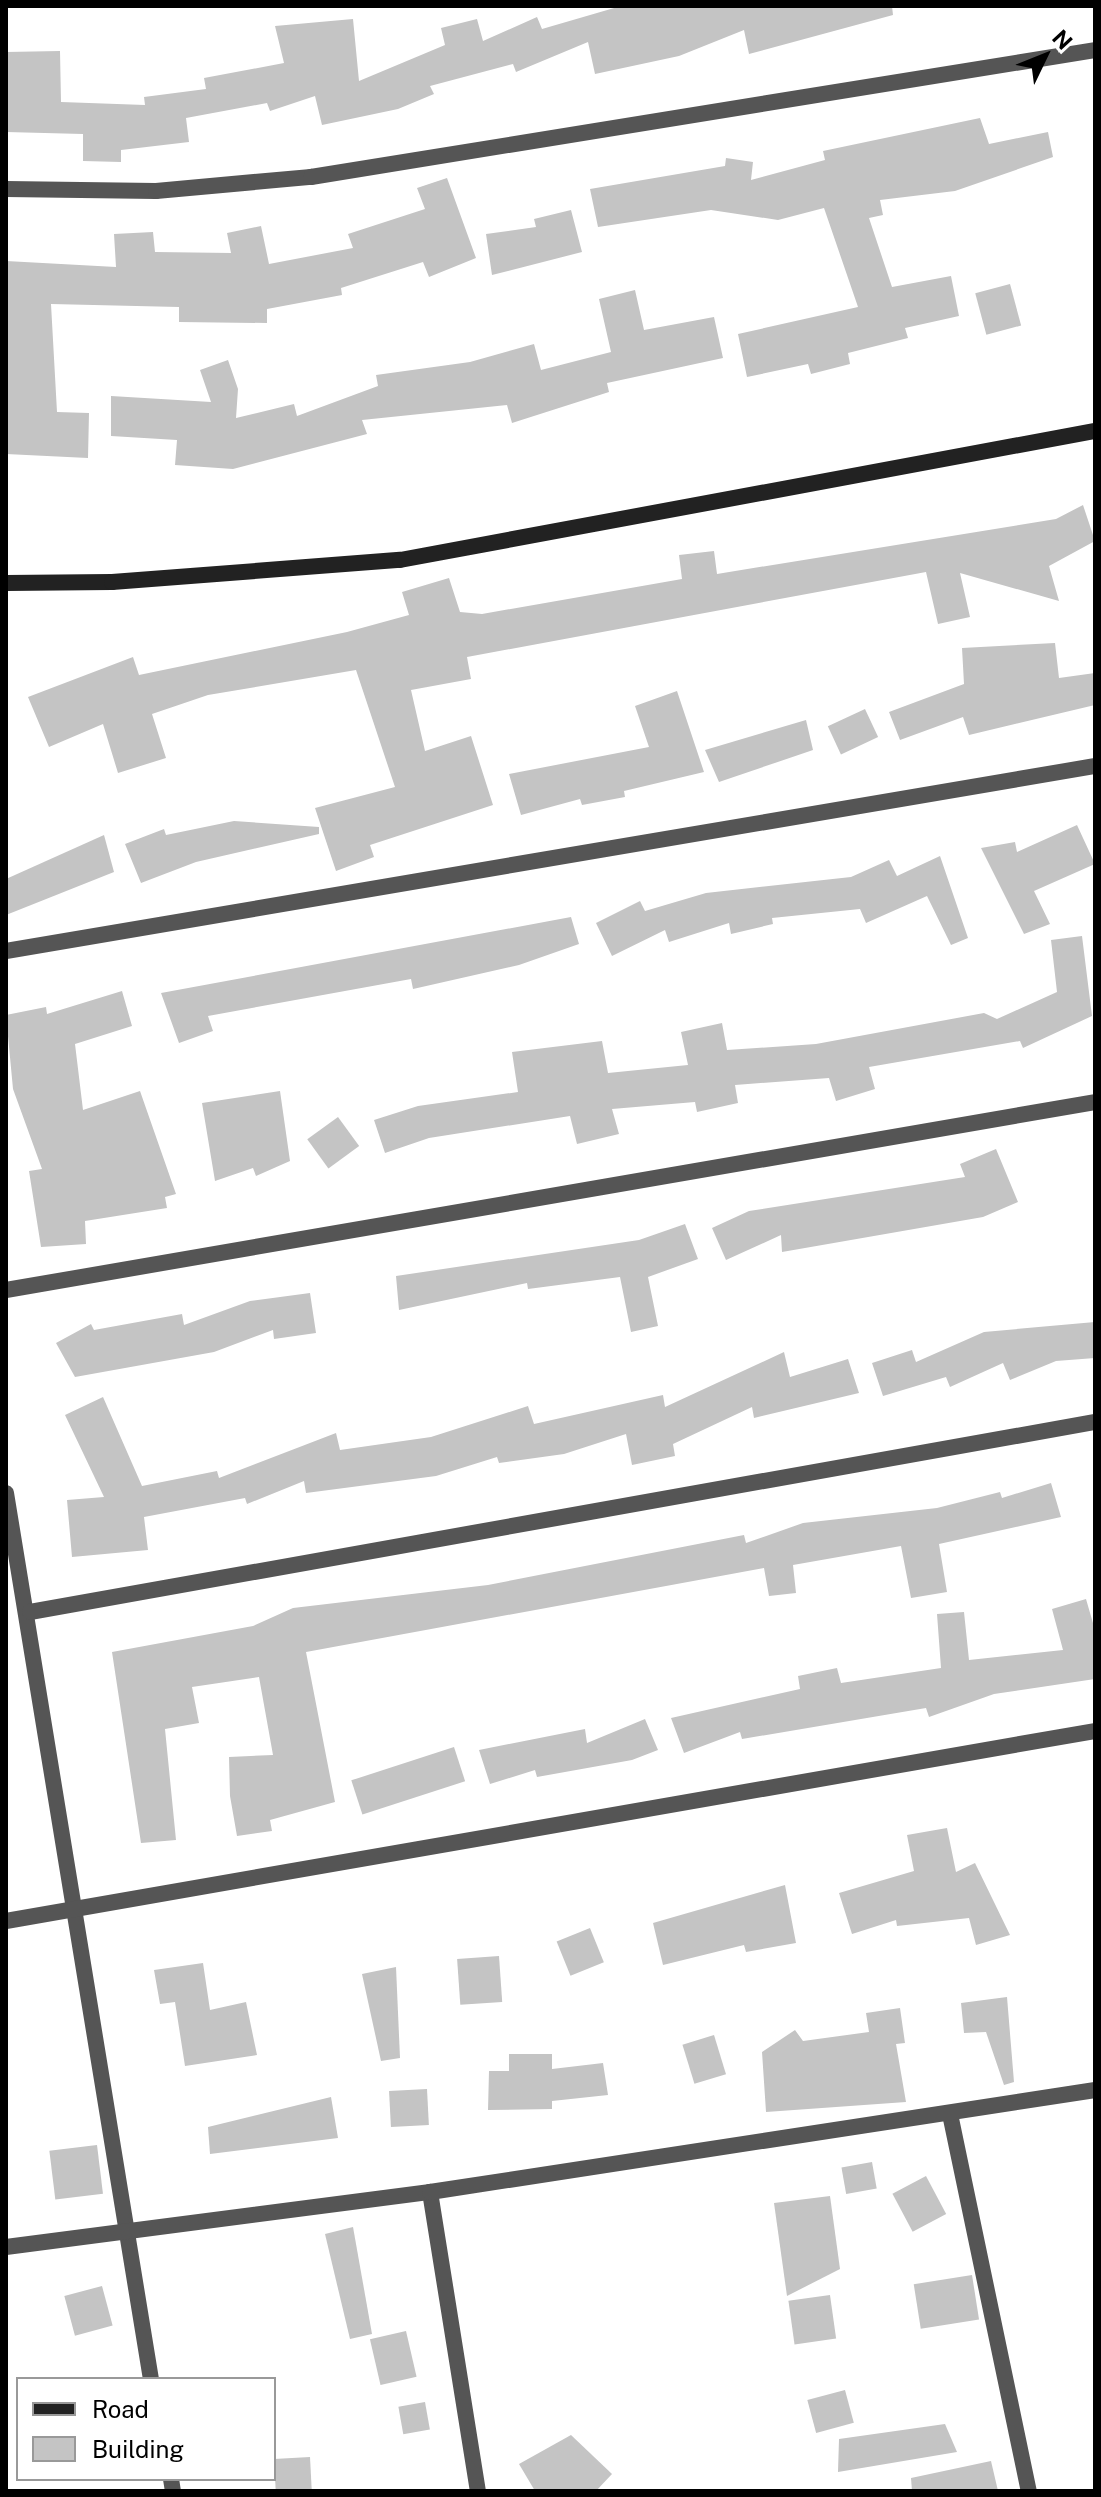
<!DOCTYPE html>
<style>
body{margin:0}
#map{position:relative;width:1101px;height:2497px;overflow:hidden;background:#fff;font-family:"Public Sans",sans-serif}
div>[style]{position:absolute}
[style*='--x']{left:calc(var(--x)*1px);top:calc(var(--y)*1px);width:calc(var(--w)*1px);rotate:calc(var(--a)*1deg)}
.building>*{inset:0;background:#c4c4c4;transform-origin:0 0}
.street>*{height:16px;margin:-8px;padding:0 8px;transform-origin:8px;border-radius:8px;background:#555}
.secondary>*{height:16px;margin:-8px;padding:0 8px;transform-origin:8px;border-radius:8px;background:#222}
span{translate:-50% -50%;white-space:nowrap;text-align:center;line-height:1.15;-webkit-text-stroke:6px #fff;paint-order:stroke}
.frame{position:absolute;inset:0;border:8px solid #000;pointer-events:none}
.legend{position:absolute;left:16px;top:2377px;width:260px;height:104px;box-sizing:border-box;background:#fff;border:2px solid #999;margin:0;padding:10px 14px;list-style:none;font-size:24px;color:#000}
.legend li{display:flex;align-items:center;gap:16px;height:40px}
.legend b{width:40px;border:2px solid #999}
.north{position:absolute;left:1005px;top:16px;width:80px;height:80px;-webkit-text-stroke:6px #fff;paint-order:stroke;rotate:47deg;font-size:22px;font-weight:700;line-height:32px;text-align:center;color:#000}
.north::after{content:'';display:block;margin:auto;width:28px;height:36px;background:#000;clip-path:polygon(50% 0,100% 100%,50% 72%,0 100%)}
</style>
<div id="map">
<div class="building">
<div style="clip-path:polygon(621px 6px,892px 6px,893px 15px,749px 54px,744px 30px,679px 56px,595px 74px,588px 42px,516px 72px,513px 64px,430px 86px,434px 94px,398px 109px,322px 125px,315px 96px,270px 111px,267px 103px,186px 118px,189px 142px,121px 150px,121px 162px,83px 161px,83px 134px,6px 132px,6px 52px,60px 51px,61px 102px,145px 105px,144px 97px,206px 89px,204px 78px,284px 63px,275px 26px,353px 19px,359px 81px,445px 45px,441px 28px,477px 19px,483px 41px,537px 17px,542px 29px)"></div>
<div style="clip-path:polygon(980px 118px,989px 144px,1048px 132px,1053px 157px,955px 191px,880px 200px,883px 215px,869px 218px,892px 287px,951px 276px,959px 316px,905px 328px,908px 338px,848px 353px,850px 364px,811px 374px,808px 364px,747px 377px,738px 334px,858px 307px,824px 208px,778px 220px,711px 210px,598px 227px,590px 189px,725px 166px,726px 158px,753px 162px,751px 180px,825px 160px,823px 151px)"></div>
<div style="clip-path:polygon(447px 178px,476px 258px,429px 277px,423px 262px,341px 288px,342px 295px,267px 309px,267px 323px,179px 322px,179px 307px,51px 304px,57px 412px,89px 413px,88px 458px,6px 454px,6px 261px,116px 267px,114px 234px,153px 232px,155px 252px,231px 253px,227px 233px,261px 226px,269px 264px,353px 248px,348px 234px,425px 209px,417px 188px)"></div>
<div style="clip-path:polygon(571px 210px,582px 252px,492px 275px,486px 234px,536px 227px,534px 219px)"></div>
<div style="left:1010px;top:284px;width:43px;height:36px;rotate:75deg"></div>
<div style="clip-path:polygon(635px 290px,644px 330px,714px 317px,723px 358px,607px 383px,609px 392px,512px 423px,507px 405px,362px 420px,367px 434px,233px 469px,175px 465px,177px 440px,111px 436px,111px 396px,211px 402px,200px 370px,228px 360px,238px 389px,236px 418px,294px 404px,297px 416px,378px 386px,376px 375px,470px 362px,534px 344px,541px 370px,611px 352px,599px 299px)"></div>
<div style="clip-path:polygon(1083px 505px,1095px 541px,1049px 566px,1059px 601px,960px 573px,970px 617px,938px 624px,926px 572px,467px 657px,471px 679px,411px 690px,425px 751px,471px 736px,493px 805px,370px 845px,374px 857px,336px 871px,315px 808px,395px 787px,356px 670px,208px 695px,152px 714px,166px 758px,118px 773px,103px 724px,49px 747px,28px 697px,133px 657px,139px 675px,347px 632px,409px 615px,402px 592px,449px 578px,460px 612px,482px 614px,682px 579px,679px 555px,714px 551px,717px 574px,1056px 519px)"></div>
<div style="clip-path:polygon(1055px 643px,1059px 678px,1095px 673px,1095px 705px,969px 735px,963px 717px,900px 740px,889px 712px,964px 684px,962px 648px)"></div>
<div style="clip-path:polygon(677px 691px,704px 772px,624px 791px,625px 797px,582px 805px,580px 799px,521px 815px,509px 774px,649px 747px,635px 706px)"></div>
<div style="left:865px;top:709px;width:31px;height:41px;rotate:65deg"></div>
<div style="clip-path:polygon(806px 720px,813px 750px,719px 782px,705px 750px)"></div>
<div style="clip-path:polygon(234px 821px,319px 827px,319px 834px,196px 862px,141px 883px,125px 844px,164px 829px,166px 835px)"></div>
<div style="clip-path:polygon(1077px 825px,1095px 864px,1034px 891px,1050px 924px,1024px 934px,981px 848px,1015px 842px,1017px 852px)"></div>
<div style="clip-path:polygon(104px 835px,114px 872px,6px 915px,6px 879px)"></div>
<div style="clip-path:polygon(940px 856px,968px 938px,951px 945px,927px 896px,866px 923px,860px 909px,772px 918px,773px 924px,731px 934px,729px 923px,669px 942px,665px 930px,612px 956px,596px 923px,640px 901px,645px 911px,706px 893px,851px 877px,889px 860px,897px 876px)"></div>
<div style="clip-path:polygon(571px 917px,579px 944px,519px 965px,413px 989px,411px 979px,208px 1016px,213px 1031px,179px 1043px,161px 993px)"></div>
<div style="clip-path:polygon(1082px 936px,1092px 1016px,1023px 1048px,1020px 1041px,869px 1067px,875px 1089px,836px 1101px,829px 1078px,735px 1085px,738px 1103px,697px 1112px,695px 1102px,612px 1109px,619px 1134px,577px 1144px,570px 1116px,429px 1138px,385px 1153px,374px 1120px,418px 1106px,518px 1092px,512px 1052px,602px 1041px,608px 1073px,688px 1065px,681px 1032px,722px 1023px,727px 1050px,816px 1044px,984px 1013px,997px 1019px,1057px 992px,1051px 940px)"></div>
<div style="clip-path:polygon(122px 991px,132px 1026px,75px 1044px,83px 1110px,140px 1091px,176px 1194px,165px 1197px,167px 1208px,85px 1221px,86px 1244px,41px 1247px,29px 1171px,42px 1169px,13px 1089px,6px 1015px,46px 1007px,47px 1014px)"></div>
<div style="clip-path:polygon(280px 1091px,290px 1161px,256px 1176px,253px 1168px,215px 1181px,202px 1103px)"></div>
<div style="left:338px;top:1117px;width:36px;height:38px;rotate:54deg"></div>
<div style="clip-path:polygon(996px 1149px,1018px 1202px,983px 1217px,782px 1252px,781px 1235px,726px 1260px,712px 1228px,749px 1211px,965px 1177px,960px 1164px)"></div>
<div style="clip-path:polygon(685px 1224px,698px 1259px,648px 1277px,658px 1326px,631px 1332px,620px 1277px,528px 1289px,527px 1283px,399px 1310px,396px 1276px,639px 1240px)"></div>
<div style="clip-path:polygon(310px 1293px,316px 1333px,274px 1339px,273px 1330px,214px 1352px,75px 1377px,56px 1343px,91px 1324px,94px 1330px,182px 1314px,184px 1325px,250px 1301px)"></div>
<div style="clip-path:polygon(1095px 1322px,1095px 1358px,1056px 1361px,1010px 1380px,1003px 1363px,950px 1387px,946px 1377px,883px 1396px,872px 1363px,912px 1350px,916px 1362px,984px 1332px)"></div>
<div style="clip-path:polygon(784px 1352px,790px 1377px,848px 1359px,859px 1393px,754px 1418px,752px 1407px,673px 1444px,675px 1456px,632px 1465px,626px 1434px,564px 1454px,499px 1463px,497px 1457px,436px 1476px,306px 1493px,304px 1481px,247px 1504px,245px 1498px,144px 1517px,148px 1550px,72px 1557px,67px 1500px,104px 1497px,65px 1415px,103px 1397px,142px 1486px,217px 1471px,219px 1478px,336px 1433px,340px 1450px,431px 1437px,528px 1406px,534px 1424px,663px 1395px,665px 1407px)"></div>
<div style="clip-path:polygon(1051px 1483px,1061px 1517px,939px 1544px,947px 1592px,911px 1598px,901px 1546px,793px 1565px,796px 1593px,769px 1596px,764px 1568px,306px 1652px,335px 1802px,270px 1820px,272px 1831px,237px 1836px,230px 1796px,229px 1757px,273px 1755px,259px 1677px,192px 1687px,199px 1723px,165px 1729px,176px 1840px,141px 1843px,112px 1652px,253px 1626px,293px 1608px,488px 1585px,744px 1535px,746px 1543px,803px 1523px,937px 1508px,1000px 1492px,1002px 1498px)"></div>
<div style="clip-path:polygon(1086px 1599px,1095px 1630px,1095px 1679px,994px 1694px,929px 1717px,926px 1708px,742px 1739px,740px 1732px,684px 1753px,671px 1718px,800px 1689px,798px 1676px,837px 1668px,841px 1683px,941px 1668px,937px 1614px,964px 1612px,969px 1660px,1063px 1650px,1052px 1609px)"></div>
<div style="clip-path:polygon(645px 1719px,658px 1750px,632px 1760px,537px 1777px,535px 1770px,490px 1784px,479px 1750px,585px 1729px,587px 1743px)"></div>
<div style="left:454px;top:1747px;width:36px;height:108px;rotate:72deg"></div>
<div style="clip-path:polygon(947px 1828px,956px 1872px,975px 1863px,1010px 1935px,976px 1945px,969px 1918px,897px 1926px,896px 1920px,852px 1934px,839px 1893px,914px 1871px,907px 1835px)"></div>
<div style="clip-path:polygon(785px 1885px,796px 1943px,746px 1952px,744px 1945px,663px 1965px,653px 1923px)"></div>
<div style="left:590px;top:1928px;width:37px;height:36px;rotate:68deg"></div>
<div style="left:499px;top:1956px;width:46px;height:42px;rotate:86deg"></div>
<div style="clip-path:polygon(203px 1963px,210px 2010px,246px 2002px,257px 2055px,185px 2066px,175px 2002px,160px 2004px,154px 1970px)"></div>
<div style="clip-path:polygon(396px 1967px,400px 2058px,381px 2061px,362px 1974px)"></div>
<div style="clip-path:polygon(1007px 1997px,1014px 2082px,1004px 2085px,986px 2032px,964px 2033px,961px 2003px)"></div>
<div style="clip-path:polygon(900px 2008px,905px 2043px,896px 2044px,906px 2102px,766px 2112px,762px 2052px,795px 2030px,803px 2041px,869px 2032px,866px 2013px)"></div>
<div style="left:714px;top:2035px;width:41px;height:33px;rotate:73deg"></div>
<div style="clip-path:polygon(509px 2054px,552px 2054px,552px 2069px,603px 2063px,608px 2095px,552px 2101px,552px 2109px,488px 2110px,489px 2071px,509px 2071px)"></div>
<div style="left:427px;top:2089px;width:36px;height:38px;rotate:87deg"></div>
<div style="clip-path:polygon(331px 2097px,338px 2138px,210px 2154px,208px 2127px)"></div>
<div style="left:97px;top:2145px;width:49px;height:48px;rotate:83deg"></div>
<div style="left:872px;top:2162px;width:27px;height:31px;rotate:80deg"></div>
<div style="left:926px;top:2176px;width:43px;height:38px;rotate:62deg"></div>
<div style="clip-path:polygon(830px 2196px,840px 2269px,787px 2296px,774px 2203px)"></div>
<div style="clip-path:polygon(353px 2227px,372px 2334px,350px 2339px,325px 2234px)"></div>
<div style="left:972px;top:2275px;width:45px;height:59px;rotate:81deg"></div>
<div style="left:102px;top:2286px;width:41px;height:39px;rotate:75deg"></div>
<div style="left:830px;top:2295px;width:44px;height:42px;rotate:82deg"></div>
<div style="left:406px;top:2331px;width:47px;height:37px;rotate:77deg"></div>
<div style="left:845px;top:2390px;width:34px;height:39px;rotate:75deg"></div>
<div style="left:425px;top:2402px;width:28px;height:27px;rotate:80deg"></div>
<div style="clip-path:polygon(945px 2424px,957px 2452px,838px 2472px,839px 2439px)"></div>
<div style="clip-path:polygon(571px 2435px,612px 2474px,596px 2491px,535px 2491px,519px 2464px)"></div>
<div style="left:310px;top:2457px;width:33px;height:36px;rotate:87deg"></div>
<div style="clip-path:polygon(991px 2461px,998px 2491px,912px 2491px,911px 2478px)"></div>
</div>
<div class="street">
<div style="--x:6;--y:189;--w:150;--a:0.8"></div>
<div style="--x:156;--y:191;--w:156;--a:-5.2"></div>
<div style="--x:311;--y:177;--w:794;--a:-9.2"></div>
<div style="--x:6;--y:951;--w:1105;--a:-9.64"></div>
<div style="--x:6;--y:1290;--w:1105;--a:-9.79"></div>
<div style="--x:6;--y:1493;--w:898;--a:80.71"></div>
<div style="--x:30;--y:1612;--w:1082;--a:-10.12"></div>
<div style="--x:6;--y:1921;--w:1105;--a:-9.9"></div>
<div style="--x:950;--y:2114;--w:385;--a:78.2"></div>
<div style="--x:430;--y:2192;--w:303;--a:80.9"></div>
<div style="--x:6;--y:2247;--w:428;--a:-7.4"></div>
<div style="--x:430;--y:2192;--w:673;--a:-8.72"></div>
<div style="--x:171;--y:2479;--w:12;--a:81"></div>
</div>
<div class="secondary">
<div style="--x:6;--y:583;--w:106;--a:-0.5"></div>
<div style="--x:112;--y:582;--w:289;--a:-4.4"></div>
<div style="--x:400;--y:560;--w:707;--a:-10.52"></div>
</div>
<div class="frame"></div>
<ul class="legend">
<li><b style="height:10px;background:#222"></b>Road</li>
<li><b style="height:22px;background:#c4c4c4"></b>Building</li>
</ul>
<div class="north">N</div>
</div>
